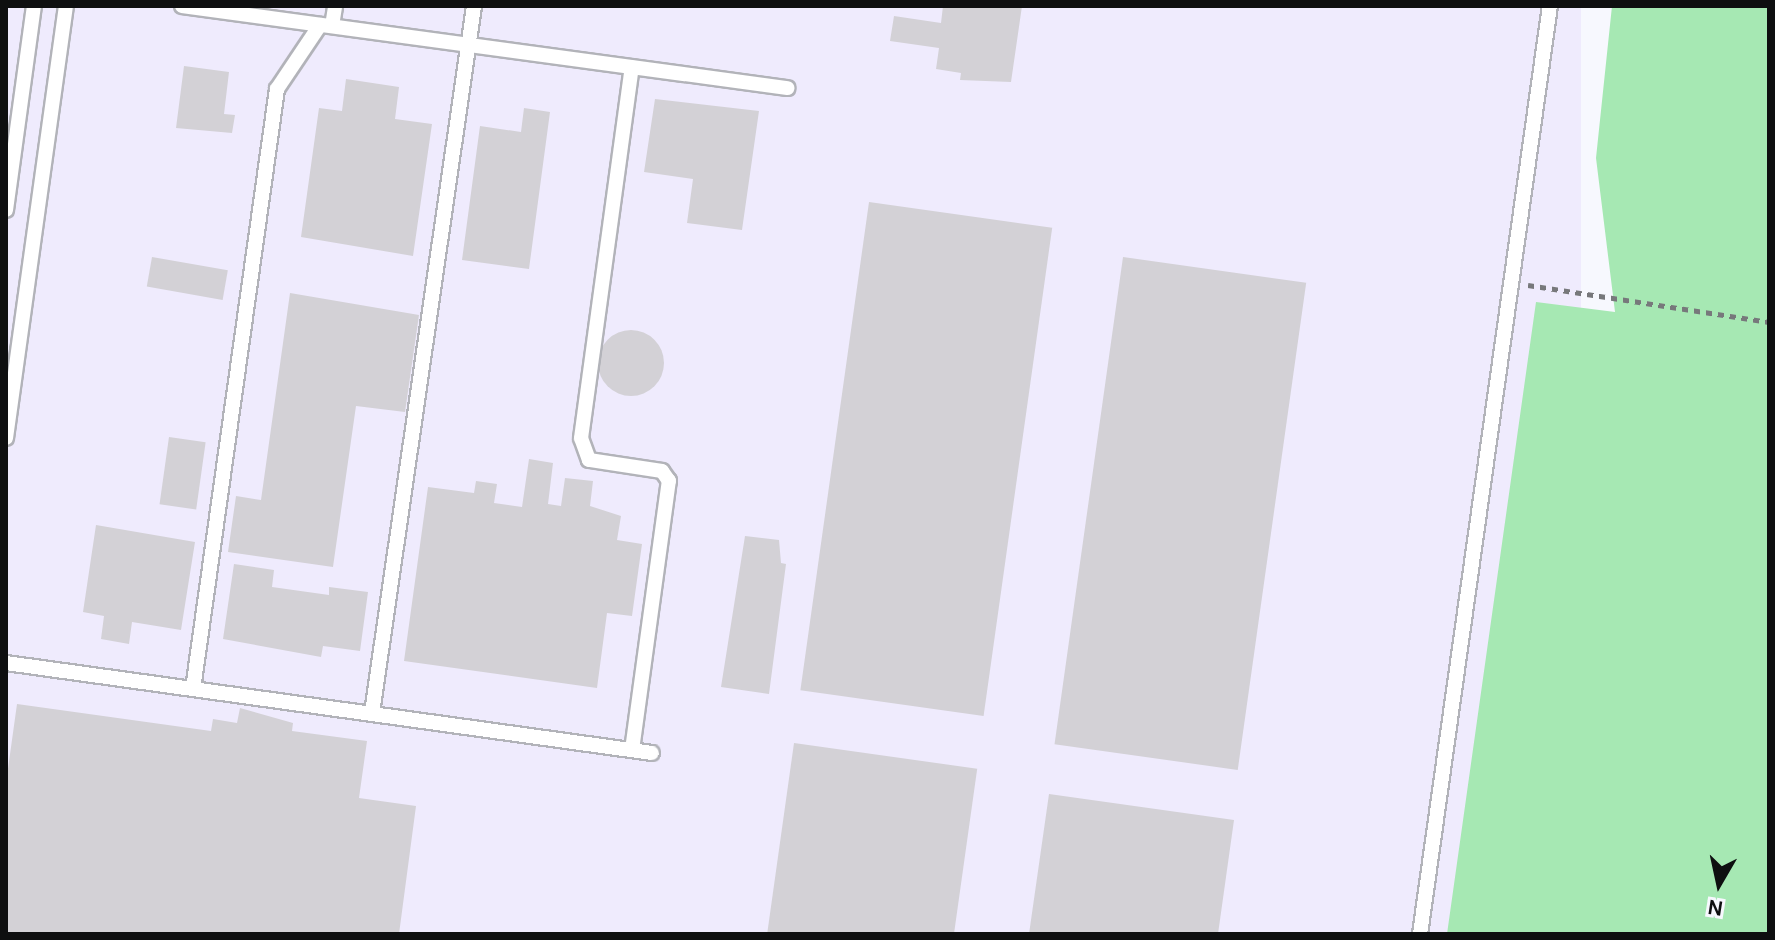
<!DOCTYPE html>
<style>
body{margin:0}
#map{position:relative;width:1775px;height:940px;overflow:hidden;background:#f7f8fe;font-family:Karla,sans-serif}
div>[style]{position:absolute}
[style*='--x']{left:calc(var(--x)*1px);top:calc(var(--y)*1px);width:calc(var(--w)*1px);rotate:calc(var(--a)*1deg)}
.industrial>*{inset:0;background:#efebfd;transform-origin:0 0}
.green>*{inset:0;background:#a6e8b3}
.building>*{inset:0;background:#d3d1d6;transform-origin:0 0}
.round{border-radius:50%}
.path>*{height:5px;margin-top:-2.5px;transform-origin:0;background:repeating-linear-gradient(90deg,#77787b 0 6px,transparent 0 12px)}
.roads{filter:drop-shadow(2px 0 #b2b3b9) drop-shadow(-2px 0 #b2b3b9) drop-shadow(0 2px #b2b3b9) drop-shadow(0 -2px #b2b3b9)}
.service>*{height:14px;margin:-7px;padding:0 7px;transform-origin:7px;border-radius:7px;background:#fff}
span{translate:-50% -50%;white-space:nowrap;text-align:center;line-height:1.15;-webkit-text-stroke:7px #f7f8fe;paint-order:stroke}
.frame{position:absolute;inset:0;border:8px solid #0e0f10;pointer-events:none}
.north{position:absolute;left:1679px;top:844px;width:80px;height:80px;-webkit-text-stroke:6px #f7f8fe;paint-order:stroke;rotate:189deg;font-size:22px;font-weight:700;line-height:32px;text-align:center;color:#0e0f10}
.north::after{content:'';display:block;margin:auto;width:28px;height:36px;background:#0e0f10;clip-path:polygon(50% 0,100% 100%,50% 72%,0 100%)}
</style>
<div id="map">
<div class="industrial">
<div style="left:6px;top:6px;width:1575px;height:928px"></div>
</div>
<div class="green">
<div style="clip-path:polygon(1612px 6px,1769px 6px,1769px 934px,1447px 934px,1536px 302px,1615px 312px,1596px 158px)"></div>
</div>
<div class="building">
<div style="clip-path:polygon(943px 6px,1022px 6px,1011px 82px,960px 80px,961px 73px,936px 69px,939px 48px,890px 41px,894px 16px,941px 23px)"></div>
<div style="clip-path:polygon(184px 66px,229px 72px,224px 114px,235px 115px,232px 133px,176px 128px)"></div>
<div style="clip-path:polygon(346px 79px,399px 87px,395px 119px,432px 124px,413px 256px,301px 237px,319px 108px,342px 111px)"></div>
<div style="clip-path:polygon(655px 99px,759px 111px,742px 230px,687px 223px,693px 179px,644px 172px)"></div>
<div style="clip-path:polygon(524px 108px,550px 112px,529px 269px,462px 260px,480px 126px,521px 132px)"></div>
<div style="left:869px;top:202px;width:185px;height:493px;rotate:8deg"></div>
<div style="left:152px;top:257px;width:77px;height:30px;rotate:10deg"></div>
<div style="left:1123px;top:257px;width:185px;height:492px;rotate:8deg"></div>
<div style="clip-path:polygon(290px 293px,419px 315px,405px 412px,356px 406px,333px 567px,228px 552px,236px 496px,261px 500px)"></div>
<div class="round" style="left:598px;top:330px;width:66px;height:66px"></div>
<div style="left:169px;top:437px;width:37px;height:68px;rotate:8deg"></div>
<div style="clip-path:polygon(529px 459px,553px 463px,548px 504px,561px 506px,565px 478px,593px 481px,590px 506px,621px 516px,617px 540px,642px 544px,632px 616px,607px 613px,597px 688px,404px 661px,428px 487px,474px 493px,476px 481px,497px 484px,494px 503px,522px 507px)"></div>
<div style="clip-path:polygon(96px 525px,195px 542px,181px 630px,132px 622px,129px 644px,101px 639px,104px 616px,83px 612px)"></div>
<div style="clip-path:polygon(745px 536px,779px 540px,781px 563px,786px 564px,769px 694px,721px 687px)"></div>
<div style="clip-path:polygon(234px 564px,274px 570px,272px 587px,329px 595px,329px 587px,368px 592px,360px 651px,323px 646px,321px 657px,223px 639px)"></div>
<div style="clip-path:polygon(17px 704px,211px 731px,213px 719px,237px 723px,240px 708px,293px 723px,292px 731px,367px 741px,359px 798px,416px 806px,399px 934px,6px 934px,6px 783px)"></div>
<div style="left:794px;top:743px;width:185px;height:193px;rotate:8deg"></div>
<div style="clip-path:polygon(1049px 794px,1234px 820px,1218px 934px,1029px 934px)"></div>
</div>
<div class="path">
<div style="--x:1528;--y:285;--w:244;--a:8.7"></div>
</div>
<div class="roads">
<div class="service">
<div style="--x:182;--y:6;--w:611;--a:7.72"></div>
<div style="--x:332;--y:26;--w:20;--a:-81"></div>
<div style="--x:6;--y:210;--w:206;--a:-82.2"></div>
<div style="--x:6;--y:438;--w:436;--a:-82.1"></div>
<div style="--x:6;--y:663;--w:652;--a:7.93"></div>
<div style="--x:193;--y:689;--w:606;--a:-82.03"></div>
<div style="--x:277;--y:89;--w:77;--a:-56.1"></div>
<div style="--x:372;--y:713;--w:714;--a:-81.79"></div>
<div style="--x:632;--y:750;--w:272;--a:-82.2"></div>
<div style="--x:669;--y:481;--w:12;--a:-125"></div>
<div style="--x:662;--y:471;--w:74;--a:-171.4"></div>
<div style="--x:589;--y:460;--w:23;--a:-110"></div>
<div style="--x:581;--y:438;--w:374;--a:-82.2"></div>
<div style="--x:1420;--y:934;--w:937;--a:-82.03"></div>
</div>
</div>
<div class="frame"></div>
<div class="north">N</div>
</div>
